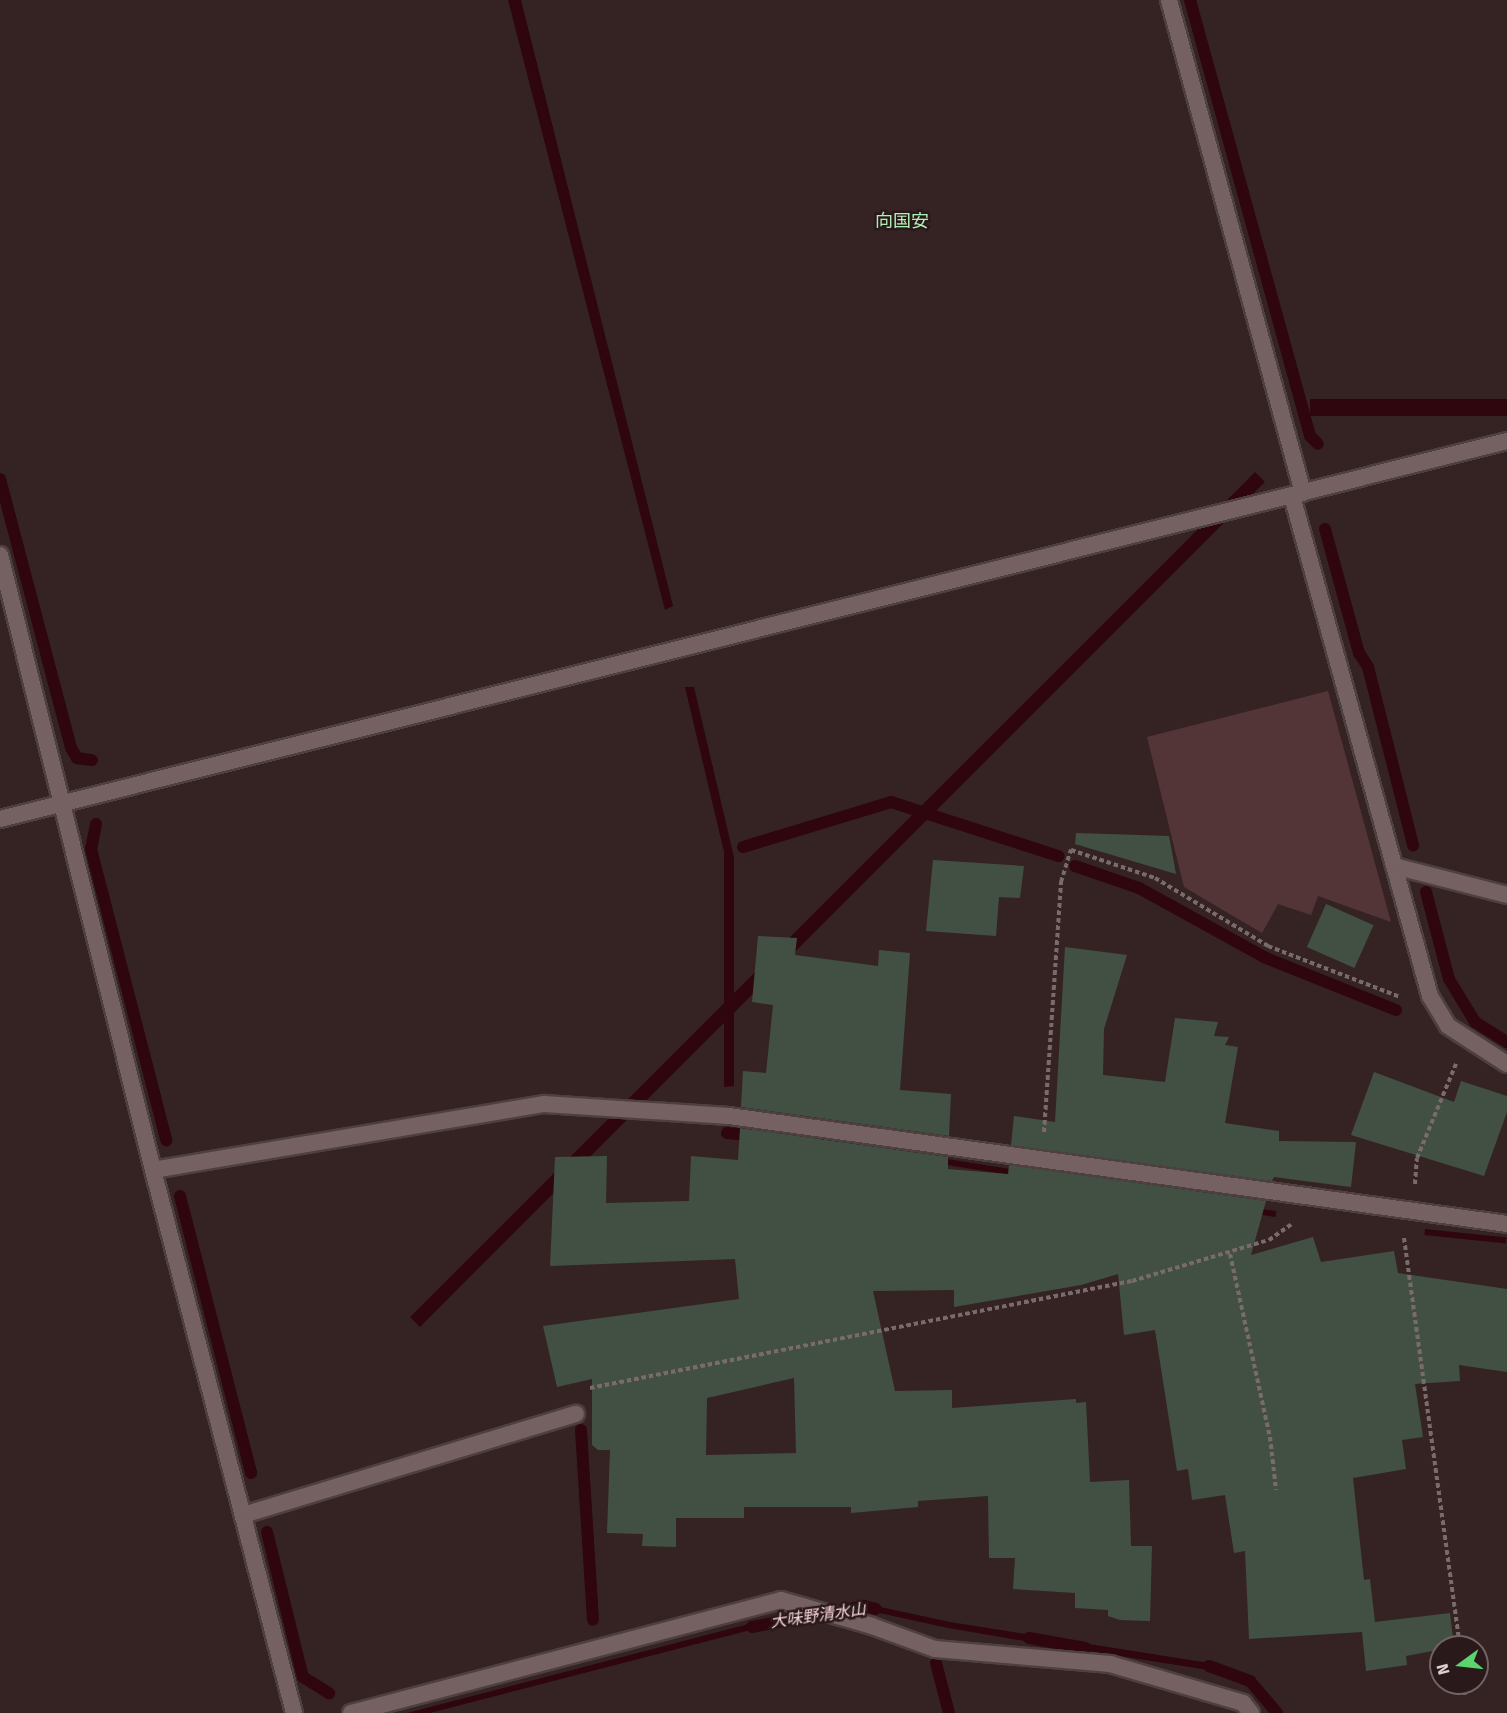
<!DOCTYPE html>
<meta charset="utf-8">
<style>
body{margin:0}
#map{position:relative;width:1507px;height:1713px;overflow:hidden;background:#352324;font-family:"Fira Sans","Noto Sans JP",sans-serif}
div>[style]{position:absolute}
[style*='--x']{left:calc(var(--x)*1px);top:calc(var(--y)*1px);width:calc(var(--w)*1px);rotate:calc(var(--a)*1deg)}
.green>*{inset:0;background:#533538}
.water>*{inset:0;background:#2f050e;transform-origin:0 0}
.stream>*{height:12px;margin:-6px;padding:0 6px;transform-origin:6px;border-radius:6px;background:#2f050e}
.building>*{inset:0;background:#425043;transform-origin:0 0}
.path>*{height:4px;margin-top:-2px;transform-origin:0;background:repeating-linear-gradient(90deg,#796a6b 0 4.5px,transparent 0 7.5px)}
.roads{filter:drop-shadow(2px 0 #4e3f40) drop-shadow(-2px 0 #4e3f40) drop-shadow(0 2px #4e3f40) drop-shadow(0 -2px #4e3f40)}
.minor>*{height:16px;margin:-8px;padding:0 8px;transform-origin:8px;border-radius:8px;background:#766162}
span{translate:-50% -50%;white-space:nowrap;text-align:center;line-height:1.15;-webkit-text-stroke:5px #2a191b;paint-order:stroke}
.water-label{font-size:16px;color:#f8d5d7;font-style:italic}
.quarter-label{font-size:18px;color:#b0eeb5}
.north{position:absolute;left:1429px;top:1635px;width:60px;height:60px;box-sizing:border-box;background:#2a191b;border:2px solid #716263;border-radius:50%;rotate:255deg;font-size:16px;font-weight:700;line-height:24px;text-align:center;color:#dbcfd0}
.north::after{content:'';display:block;margin:auto;width:21px;height:27px;background:#5ad56e;clip-path:polygon(50% 0,100% 100%,50% 72%,0 100%)}
</style>
<div id="map">
<div class="green">
<div style="clip-path:polygon(1328px 691px,1391px 922px,1318px 896px,1311px 915px,1278px 904px,1262px 933px,1184px 887px,1147px 737px)"></div>
</div>
<div class="water">
<div style="clip-path:polygon(508px 0,521px 0,673px 606px,665px 610px)"></div>
<div style="left:1507px;top:399px;width:17px;height:197px;rotate:90deg"></div>
<div style="left:1255px;top:472px;width:14px;height:1195px;rotate:45deg"></div>
<div style="clip-path:polygon(685px 687px,694px 687px,734px 857px,734px 1086px,724px 1087px,724px 852px)"></div>
<div style="left:821px;top:1139px;width:461px;height:6px;rotate:9deg"></div>
<div style="left:1425px;top:1229px;width:82px;height:6px;rotate:6deg"></div>
<div style="clip-path:polygon(862px 1603px,950px 1622px,1044px 1637px,1042px 1644px,948px 1628px,861px 1609px)"></div>
<div style="clip-path:polygon(764px 1620px,766px 1626px,430px 1713px,407px 1713px)"></div>
<div style="left:1070px;top:1641px;width:157px;height:7px;rotate:9deg"></div>
<div style="clip-path:polygon(1252px 1678px,1281px 1713px,1273px 1713px,1246px 1682px)"></div>
</div>
<div class="stream">
<div style="--x:1190;--y:0;--w:452;--a:74.6"></div>
<div style="--x:1310;--y:436;--w:11;--a:45"></div>
<div style="--x:0;--y:479;--w:278;--a:75.2"></div>
<div style="--x:71;--y:748;--w:12;--a:59"></div>
<div style="--x:77;--y:758;--w:15;--a:8"></div>
<div style="--x:1325;--y:529;--w:129;--a:74.7"></div>
<div style="--x:1359;--y:653;--w:17;--a:57"></div>
<div style="--x:1368;--y:667;--w:184;--a:75.8"></div>
<div style="--x:96;--y:824;--w:25;--a:101"></div>
<div style="--x:91;--y:849;--w:301;--a:75.5"></div>
<div style="--x:743;--y:847;--w:155;--a:-16.9"></div>
<div style="--x:891;--y:802;--w:176;--a:17.9"></div>
<div style="--x:1075;--y:866;--w:68;--a:19"></div>
<div style="--x:1139;--y:888;--w:145;--a:28.9"></div>
<div style="--x:1266;--y:958;--w:140;--a:21.8"></div>
<div style="--x:1426;--y:892;--w:90;--a:75.2"></div>
<div style="--x:1449;--y:979;--w:50;--a:58.8"></div>
<div style="--x:1475;--y:1022;--w:38;--a:32"></div>
<div style="--x:727;--y:1133;--w:27;--a:6"></div>
<div style="--x:180;--y:1196;--w:286;--a:75.6"></div>
<div style="--x:581;--y:1430;--w:190;--a:86.4"></div>
<div style="--x:267;--y:1532;--w:149;--a:76.1"></div>
<div style="--x:303;--y:1677;--w:31;--a:32"></div>
<div style="--x:752;--y:1627;--w:114;--a:-10.6"></div>
<div style="--x:864;--y:1606;--w:12;--a:14"></div>
<div style="--x:1029;--y:1638;--w:57;--a:10.1"></div>
<div style="--x:936;--y:1663;--w:52;--a:75.4"></div>
<div style="--x:1209;--y:1666;--w:44;--a:20.1"></div>
<div style="--x:1250;--y:1681;--w:42;--a:49.8"></div>
</div>
<div class="building">
<div style="clip-path:polygon(1076px 833px,1169px 836px,1176px 874px,1075px 844px)"></div>
<div style="clip-path:polygon(933px 860px,1024px 866px,1020px 898px,999px 897px,996px 936px,926px 931px)"></div>
<div style="left:1326px;top:904px;width:52px;height:47px;rotate:24deg"></div>
<div style="clip-path:polygon(758px 936px,797px 938px,795px 955px,878px 966px,879px 950px,910px 953px,900px 1090px,951px 1094px,949px 1136px,741px 1107px,743px 1071px,766px 1073px,773px 1005px,752px 1002px)"></div>
<div style="clip-path:polygon(1065px 947px,1127px 955px,1104px 1029px,1103px 1075px,1165px 1082px,1175px 1018px,1218px 1022px,1214px 1036px,1229px 1037px,1225px 1045px,1238px 1047px,1225px 1123px,1279px 1131px,1279px 1141px,1356px 1142px,1351px 1187px,1274px 1177px,1272px 1181px,1011px 1145px,1014px 1116px,1055px 1122px)"></div>
<div style="clip-path:polygon(1374px 1072px,1454px 1102px,1461px 1081px,1507px 1096px,1507px 1112px,1484px 1176px,1351px 1135px)"></div>
<div style="clip-path:polygon(evenodd,740px 1128px,948px 1157px,948px 1169px,1008px 1174px,1009px 1165px,1266px 1201px,1251px 1255px,1313px 1237px,1321px 1262px,1394px 1251px,1398px 1273px,1507px 1289px,1507px 1372px,1459px 1365px,1460px 1381px,1415px 1384px,1423px 1437px,1402px 1440px,1406px 1469px,1353px 1478px,1364px 1580px,1370px 1579px,1375px 1622px,1450px 1613px,1454px 1647px,1406px 1656px,1407px 1665px,1366px 1671px,1362px 1632px,1249px 1639px,1245px 1551px,1234px 1553px,1225px 1495px,1192px 1500px,1188px 1469px,1177px 1471px,1155px 1330px,1124px 1335px,1118px 1274px,1081px 1285px,954px 1307px,954px 1290px,873px 1291px,895px 1391px,952px 1390px,952px 1408px,1076px 1399px,1076px 1403px,1086px 1402px,1090px 1482px,1129px 1480px,1131px 1546px,1152px 1546px,1150px 1621px,1120px 1620px,1108px 1616px,1108px 1610px,1075px 1608px,1075px 1593px,1013px 1589px,1015px 1558px,989px 1558px,988px 1496px,918px 1501px,918px 1507px,851px 1513px,851px 1507px,744px 1507px,744px 1518px,676px 1518px,676px 1547px,642px 1546px,643px 1534px,607px 1533px,610px 1450px,598px 1450px,592px 1445px,592px 1379px,557px 1387px,543px 1326px,739px 1299px,735px 1259px,550px 1266px,555px 1157px,607px 1156px,606px 1203px,689px 1201px,691px 1156px,738px 1160px,740px 1128px,794px 1378px,796px 1453px,706px 1455px,707px 1398px,794px 1378px)"></div>
</div>
<div class="path">
<div style="--x:1044;--y:1132;--w:251;--a:-86.1"></div>
<div style="--x:1061;--y:882;--w:34;--a:-73"></div>
<div style="--x:1071;--y:850;--w:89;--a:18.4"></div>
<div style="--x:1155;--y:878;--w:132;--a:31"></div>
<div style="--x:1268;--y:946;--w:142;--a:21.1"></div>
<div style="--x:1415;--y:1184;--w:26;--a:-86"></div>
<div style="--x:1417;--y:1158;--w:102;--a:-67.5"></div>
<div style="--x:1404;--y:1238;--w:413;--a:82.2"></div>
<div style="--x:1230;--y:1254;--w:187;--a:77.7"></div>
<div style="--x:1270;--y:1437;--w:53;--a:83.5"></div>
<div style="--x:590;--y:1388;--w:552;--a:-11.17"></div>
<div style="--x:1132;--y:1281;--w:143;--a:-16.7"></div>
<div style="--x:1269;--y:1240;--w:28;--a:-35"></div>
<div style="--x:1463;--y:1683;--w:12;--a:81"></div>
</div>
<div class="roads">
<div class="minor">
<div style="--x:1169;--y:0;--w:511;--a:74.79"></div>
<div style="--x:1292;--y:496;--w:519;--a:74.57"></div>
<div style="--x:1430;--y:996;--w:35;--a:59"></div>
<div style="--x:1448;--y:1026;--w:70;--a:32.8"></div>
<div style="--x:0;--y:555;--w:634;--a:76.03"></div>
<div style="--x:153;--y:1170;--w:561;--a:75.44"></div>
<div style="--x:0;--y:819;--w:1554;--a:-14.08"></div>
<div style="--x:1394;--y:866;--w:117;--a:14.4"></div>
<div style="--x:153;--y:1170;--w:397;--a:-9.6"></div>
<div style="--x:544;--y:1104;--w:185;--a:3.7"></div>
<div style="--x:729;--y:1116;--w:785;--a:7.9"></div>
<div style="--x:243;--y:1515;--w:348;--a:-16.9"></div>
<div style="--x:351;--y:1713;--w:445;--a:-14.7"></div>
<div style="--x:781;--y:1600;--w:95;--a:15.9"></div>
<div style="--x:872;--y:1626;--w:67;--a:20.1"></div>
<div style="--x:935;--y:1649;--w:176;--a:4.9"></div>
<div style="--x:1110;--y:1664;--w:139;--a:16.3"></div>
<div style="--x:1243;--y:1703;--w:13;--a:51"></div>
</div>
</div>
<div class="water-label">
<span style="left:818px;top:1616px;rotate:-8deg">大味野清水山</span>
</div>
<div class="quarter-label">
<span style="left:902px;top:221px">向国安</span>
</div>
<div class="north">N</div>
</div>
